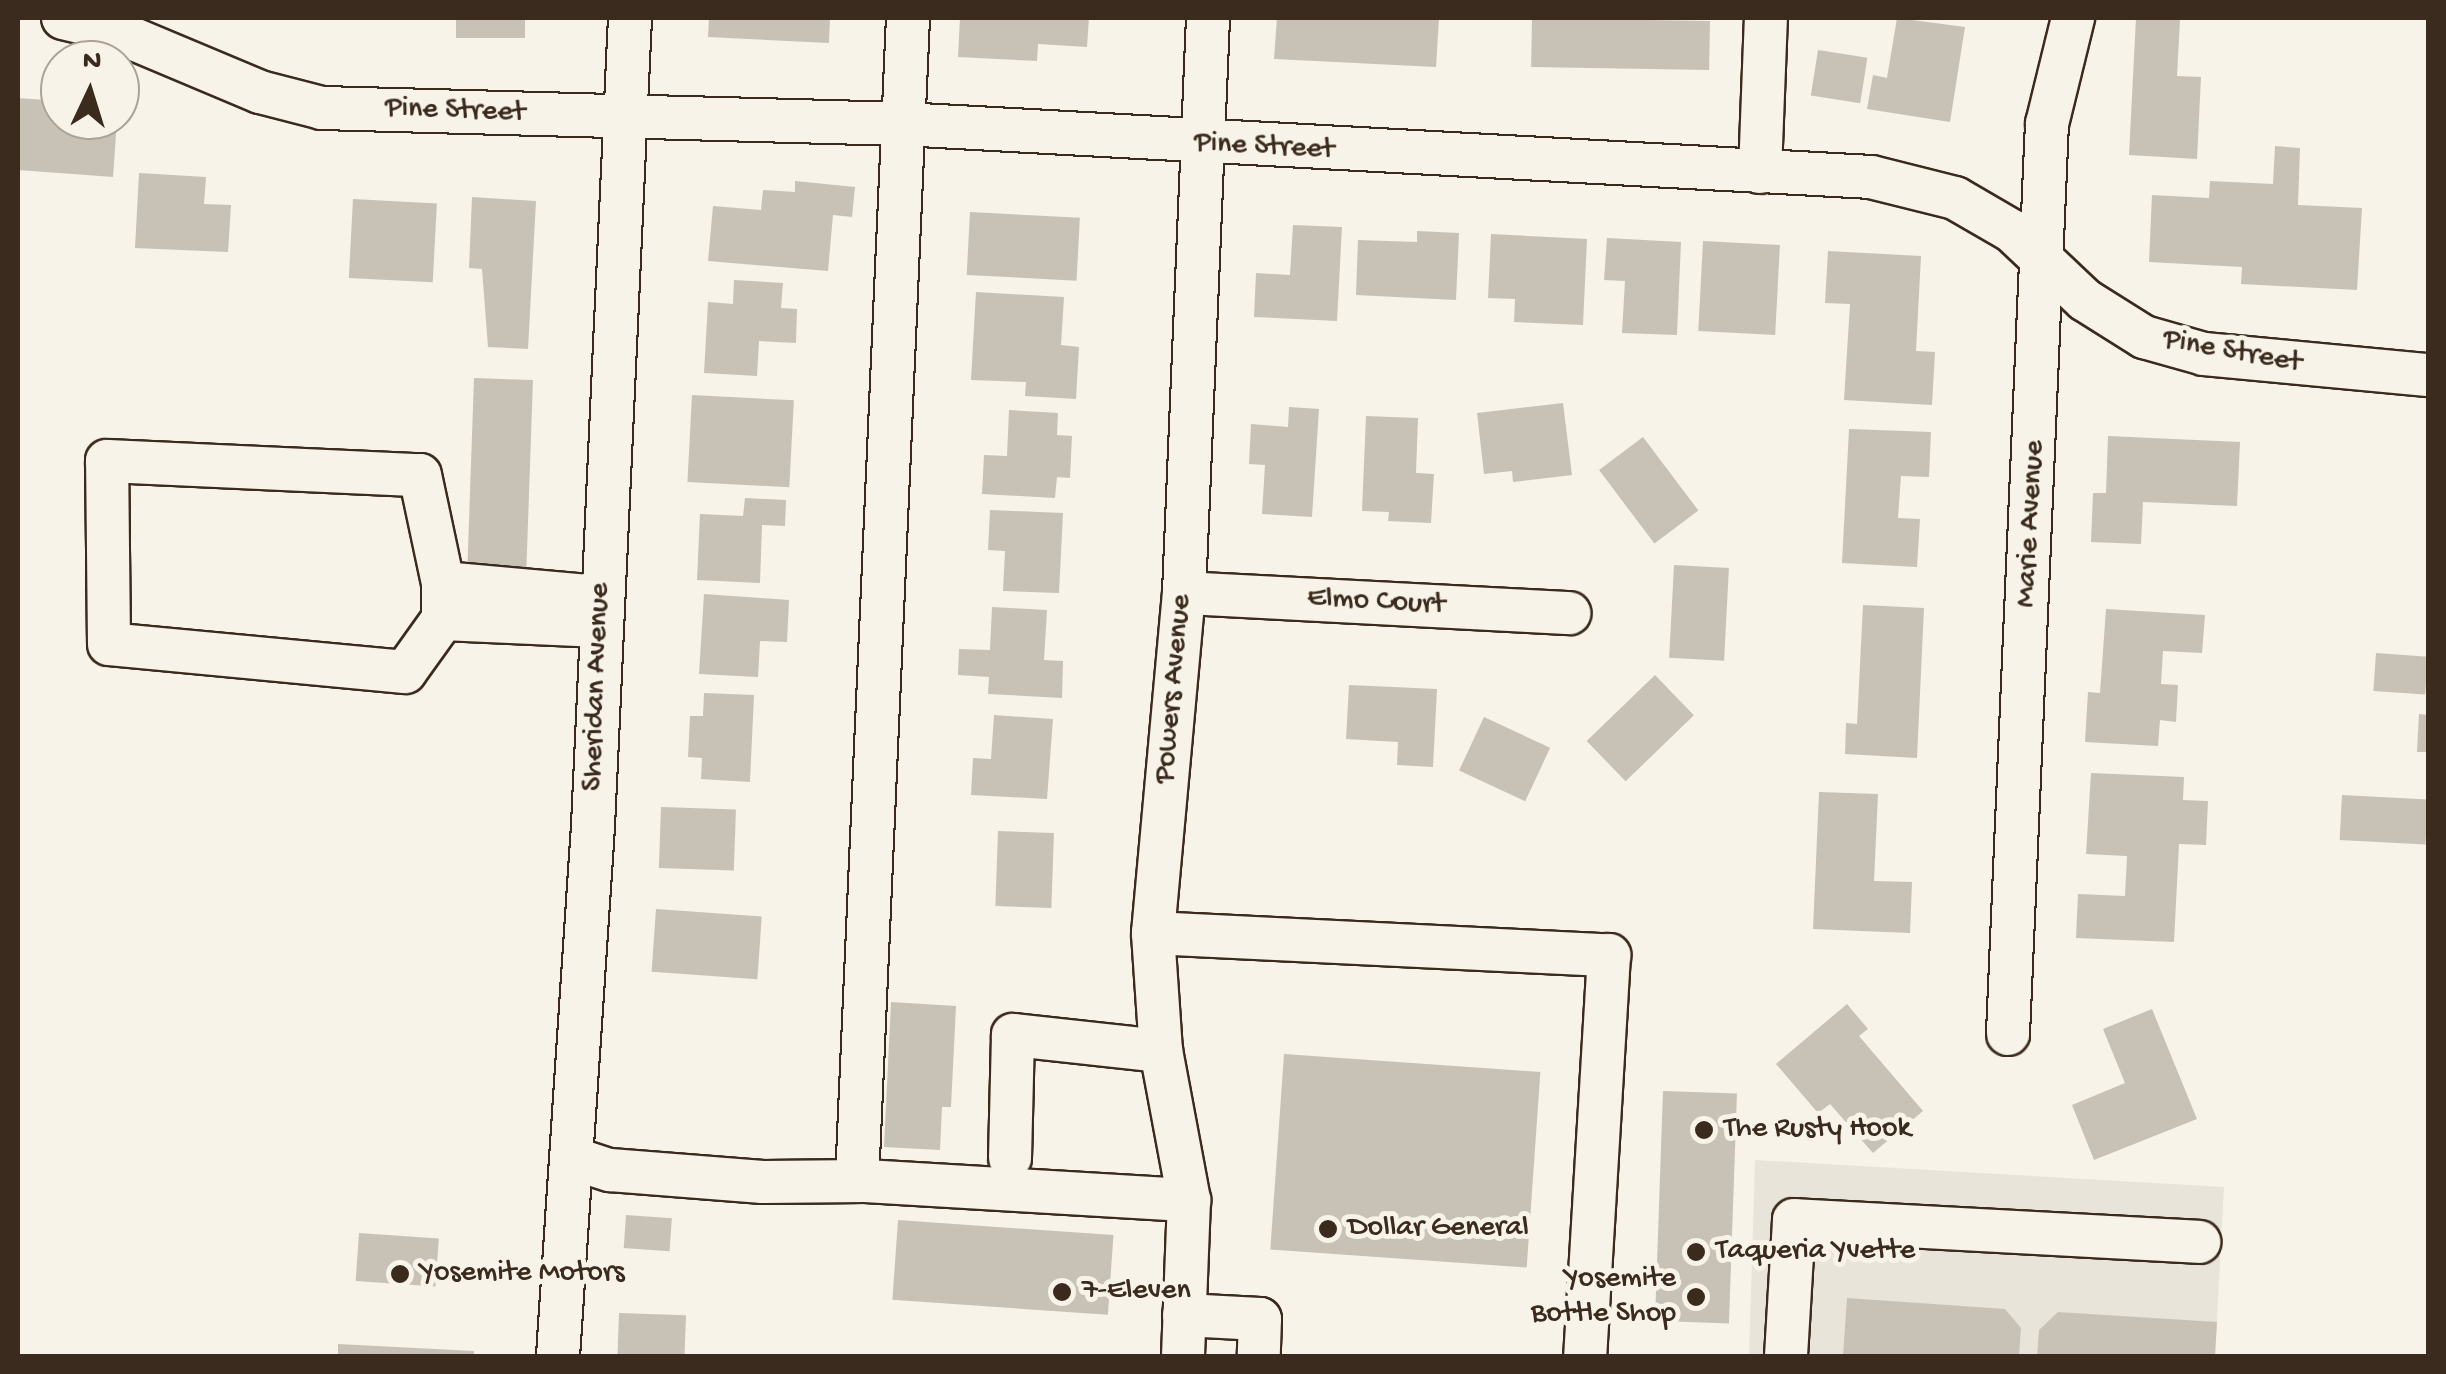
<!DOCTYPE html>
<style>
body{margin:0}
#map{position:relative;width:2446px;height:1374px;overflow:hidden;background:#f7f3e8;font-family:"Gochi Hand",sans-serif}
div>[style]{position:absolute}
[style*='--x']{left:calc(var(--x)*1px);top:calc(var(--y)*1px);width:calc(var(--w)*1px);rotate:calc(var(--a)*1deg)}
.built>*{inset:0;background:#e9e4d9}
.building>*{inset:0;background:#c8c1b6;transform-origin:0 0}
.roads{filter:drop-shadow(2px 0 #3b2a1e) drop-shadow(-2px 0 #3b2a1e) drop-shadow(0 2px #3b2a1e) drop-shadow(0 -2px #3b2a1e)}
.minor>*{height:42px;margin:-21px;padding:0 21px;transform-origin:21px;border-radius:21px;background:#f7f3e8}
.dots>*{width:28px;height:28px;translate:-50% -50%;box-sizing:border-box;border:5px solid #f7f3e8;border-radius:50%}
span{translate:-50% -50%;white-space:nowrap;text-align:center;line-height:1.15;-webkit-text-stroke:10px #f7f3e8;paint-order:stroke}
.street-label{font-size:30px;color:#3b2a1e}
.poi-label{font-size:30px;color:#3b2a1e}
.left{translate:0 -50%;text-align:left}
.right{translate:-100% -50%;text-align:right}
.frame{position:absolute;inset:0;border:20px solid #3b2a1e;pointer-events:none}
.north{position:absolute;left:40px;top:40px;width:100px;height:100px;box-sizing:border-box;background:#f7f3e8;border:2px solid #aca397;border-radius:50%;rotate:4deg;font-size:28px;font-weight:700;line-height:40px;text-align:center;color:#3b2a1e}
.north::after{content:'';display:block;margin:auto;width:35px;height:45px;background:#3b2a1e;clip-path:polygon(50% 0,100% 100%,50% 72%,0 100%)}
</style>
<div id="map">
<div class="built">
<div style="clip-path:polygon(1755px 1160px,2224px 1187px,2215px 1356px,1749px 1356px)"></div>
</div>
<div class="building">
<div style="left:456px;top:18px;width:69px;height:20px"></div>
<div style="clip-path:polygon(709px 18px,830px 18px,829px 43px,708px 37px)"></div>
<div style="clip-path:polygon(960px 18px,1089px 18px,1087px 47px,1038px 44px,1037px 61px,958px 57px)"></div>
<div style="clip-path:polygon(1277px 18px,1439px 18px,1436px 67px,1274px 59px)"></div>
<div style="left:1532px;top:18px;width:178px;height:49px;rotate:1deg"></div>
<div style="clip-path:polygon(1897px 18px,1965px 27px,1950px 122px,1867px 109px,1873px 75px,1887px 78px)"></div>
<div style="clip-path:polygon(2136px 18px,2180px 20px,2177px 76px,2201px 77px,2197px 159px,2129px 155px)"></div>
<div style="left:1818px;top:50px;width:50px;height:46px;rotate:9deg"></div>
<div style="clip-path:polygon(18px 98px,60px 101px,60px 120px,117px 120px,113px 177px,18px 170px)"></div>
<div style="clip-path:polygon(2275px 146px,2300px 148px,2298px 205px,2362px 208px,2357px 290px,2241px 284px,2242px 267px,2149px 262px,2152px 195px,2209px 198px,2210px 181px,2273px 184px)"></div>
<div style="clip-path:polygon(139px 173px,206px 177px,204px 204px,231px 205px,228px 252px,135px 248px)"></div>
<div style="clip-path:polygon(795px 181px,855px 187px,852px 217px,833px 215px,828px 271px,708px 261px,713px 206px,761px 210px,763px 190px,795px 192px)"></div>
<div style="clip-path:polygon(472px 197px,536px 201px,528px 349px,488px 347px,482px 269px,469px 268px)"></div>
<div style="left:353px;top:199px;width:84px;height:79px;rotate:3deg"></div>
<div style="left:970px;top:212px;width:110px;height:63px;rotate:3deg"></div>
<div style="clip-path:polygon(1293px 225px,1342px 227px,1337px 321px,1254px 317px,1256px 273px,1290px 275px)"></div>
<div style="clip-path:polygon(1417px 231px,1459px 233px,1456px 300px,1356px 295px,1358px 240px,1417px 242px)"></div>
<div style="clip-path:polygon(1491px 234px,1587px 239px,1583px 325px,1514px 322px,1515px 299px,1488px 298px)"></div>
<div style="clip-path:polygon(1607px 238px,1681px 242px,1677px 335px,1622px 333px,1625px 281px,1604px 280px)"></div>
<div style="left:1703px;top:241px;width:77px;height:90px;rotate:3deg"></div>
<div style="clip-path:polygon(1828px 251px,1921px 256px,1916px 351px,1935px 352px,1932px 405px,1844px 400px,1850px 304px,1825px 303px)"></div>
<div style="clip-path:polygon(734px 280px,783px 283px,781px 308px,797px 309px,796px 343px,759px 341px,757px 376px,704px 373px,708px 302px,733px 304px)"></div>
<div style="clip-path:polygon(976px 292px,1064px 297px,1061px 345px,1079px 347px,1076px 399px,1025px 396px,1026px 382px,971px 380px)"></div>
<div style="left:474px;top:378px;width:59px;height:189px;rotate:2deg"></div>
<div style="left:692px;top:395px;width:102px;height:87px;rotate:3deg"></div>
<div style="clip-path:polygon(1563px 403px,1572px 475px,1513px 482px,1512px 471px,1484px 474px,1477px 413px)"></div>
<div style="clip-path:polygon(1289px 407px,1319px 409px,1312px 517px,1262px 514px,1265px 465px,1249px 464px,1251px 424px,1288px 427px)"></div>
<div style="clip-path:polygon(1009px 410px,1058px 413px,1057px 435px,1072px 436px,1070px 478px,1057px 477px,1055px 498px,982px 494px,984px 455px,1007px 456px)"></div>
<div style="clip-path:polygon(1366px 416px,1418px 418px,1416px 473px,1434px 474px,1431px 523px,1388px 521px,1389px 512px,1362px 511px)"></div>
<div style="clip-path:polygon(1849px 429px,1931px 432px,1929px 477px,1901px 476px,1898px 518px,1920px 519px,1917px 567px,1842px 563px)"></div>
<div style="clip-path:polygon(2108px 436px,2240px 442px,2237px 506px,2143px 502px,2141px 544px,2091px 542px,2093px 493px,2106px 493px)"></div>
<div style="left:1643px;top:437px;width:92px;height:55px;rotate:53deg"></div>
<div style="clip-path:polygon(745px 498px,786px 500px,785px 526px,762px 525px,760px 583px,697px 580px,700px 514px,743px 516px)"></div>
<div style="clip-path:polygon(990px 510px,1063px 513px,1059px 593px,1003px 591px,1005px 551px,988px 550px)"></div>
<div style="left:1674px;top:565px;width:55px;height:93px;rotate:3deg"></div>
<div style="clip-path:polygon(704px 594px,789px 600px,787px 642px,760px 641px,758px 677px,699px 674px)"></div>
<div style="clip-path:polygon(1863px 605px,1924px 608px,1917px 758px,1845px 754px,1846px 723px,1857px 724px)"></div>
<div style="clip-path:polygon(992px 607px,1047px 610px,1044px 660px,1063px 661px,1062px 698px,988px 694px,989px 677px,958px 675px,959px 649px,990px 650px)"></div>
<div style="clip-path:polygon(2106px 609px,2205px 615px,2202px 653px,2163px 651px,2161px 684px,2178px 685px,2176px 722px,2160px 720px,2158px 746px,2085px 742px,2088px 692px,2100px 693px)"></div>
<div style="left:2376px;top:653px;width:52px;height:38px;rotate:4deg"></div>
<div style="left:1655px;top:675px;width:56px;height:95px;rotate:46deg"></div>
<div style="clip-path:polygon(1349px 685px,1437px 689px,1433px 767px,1397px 765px,1398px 742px,1346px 739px)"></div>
<div style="clip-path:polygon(704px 693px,754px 695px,750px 782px,701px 779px,702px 758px,688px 757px,690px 716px,703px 716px)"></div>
<div style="clip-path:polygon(2419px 714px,2428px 715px,2428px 752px,2417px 752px)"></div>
<div style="clip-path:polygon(994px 715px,1053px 719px,1047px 799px,971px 795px,973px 758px,991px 759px)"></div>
<div style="left:1484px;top:717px;width:73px;height:59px;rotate:25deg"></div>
<div style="clip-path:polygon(2091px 773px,2184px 777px,2183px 800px,2208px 801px,2206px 845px,2179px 844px,2174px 942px,2076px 938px,2078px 894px,2125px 896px,2127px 856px,2086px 854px)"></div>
<div style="clip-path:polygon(1819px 792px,1878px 794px,1874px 881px,1912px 882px,1910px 933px,1813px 929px)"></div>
<div style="left:2342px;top:795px;width:86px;height:45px;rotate:3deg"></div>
<div style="left:661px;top:807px;width:75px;height:61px;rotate:2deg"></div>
<div style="left:998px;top:831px;width:56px;height:75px;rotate:2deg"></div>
<div style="left:656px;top:909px;width:106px;height:63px;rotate:4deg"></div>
<div style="clip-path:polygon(891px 1002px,956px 1006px,951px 1107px,942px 1107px,940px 1150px,884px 1147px)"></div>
<div style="clip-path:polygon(1847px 1004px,1868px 1029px,1859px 1036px,1923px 1111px,1873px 1153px,1830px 1104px,1818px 1113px,1776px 1064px)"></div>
<div style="clip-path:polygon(2152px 1009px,2197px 1119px,2094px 1160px,2072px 1105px,2125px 1083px,2103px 1029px)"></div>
<div style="left:1284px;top:1054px;width:257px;height:196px;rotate:4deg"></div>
<div style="left:1663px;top:1091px;width:74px;height:230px;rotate:2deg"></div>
<div style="left:626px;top:1215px;width:46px;height:33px;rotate:4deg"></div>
<div style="left:898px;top:1220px;width:216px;height:80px;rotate:4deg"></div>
<div style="left:359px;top:1233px;width:80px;height:48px;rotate:4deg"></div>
<div style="clip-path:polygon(1847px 1298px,2005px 1309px,2021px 1328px,2019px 1356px,1843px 1356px)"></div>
<div style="clip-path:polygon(2058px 1312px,2217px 1322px,2215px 1356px,2037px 1356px,2039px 1330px)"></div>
<div style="left:619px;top:1313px;width:67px;height:43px;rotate:2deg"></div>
<div style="clip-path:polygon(338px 1344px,474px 1351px,474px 1356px,338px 1356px)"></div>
</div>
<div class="roads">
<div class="minor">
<div style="--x:63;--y:18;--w:48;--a:13.2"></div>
<div style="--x:110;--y:29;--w:163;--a:22.8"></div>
<div style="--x:260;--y:92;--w:64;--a:14.5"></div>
<div style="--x:322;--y:108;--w:580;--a:1.58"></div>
<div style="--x:902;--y:124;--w:970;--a:3.13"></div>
<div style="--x:1871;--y:177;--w:87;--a:14"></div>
<div style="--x:1955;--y:198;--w:66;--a:30.1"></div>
<div style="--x:2012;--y:231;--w:100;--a:43.4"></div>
<div style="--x:2085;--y:300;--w:70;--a:32.1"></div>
<div style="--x:2144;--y:337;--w:62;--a:15.8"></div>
<div style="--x:2204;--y:354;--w:225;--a:5.4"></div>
<div style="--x:1760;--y:172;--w:154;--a:-87.8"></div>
<div style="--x:107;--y:461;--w:313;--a:2.6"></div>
<div style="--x:420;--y:475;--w:110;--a:78"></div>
<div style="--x:443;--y:583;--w:36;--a:90"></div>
<div style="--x:443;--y:619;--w:65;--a:125.6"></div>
<div style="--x:405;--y:672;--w:297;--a:-174.6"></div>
<div style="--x:109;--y:644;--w:183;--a:-90.6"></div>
<div style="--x:443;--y:583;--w:159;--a:5.1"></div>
<div style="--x:1184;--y:593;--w:386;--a:3"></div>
<div style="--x:443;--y:619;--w:157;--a:2.6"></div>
<div style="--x:1153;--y:933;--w:457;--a:2.8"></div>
<div style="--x:1609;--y:955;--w:402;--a:93.4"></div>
<div style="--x:2008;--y:1034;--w:911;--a:-87.55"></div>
<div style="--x:2047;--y:124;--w:109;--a:-76.2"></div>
<div style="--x:572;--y:1158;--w:40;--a:18"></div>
<div style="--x:610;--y:1170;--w:153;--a:4.5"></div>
<div style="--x:763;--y:1182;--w:102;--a:-0.6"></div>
<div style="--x:865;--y:1181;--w:325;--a:3.4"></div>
<div style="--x:1010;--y:1158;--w:123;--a:-88.6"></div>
<div style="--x:1013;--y:1035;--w:149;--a:6.2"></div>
<div style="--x:857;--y:1181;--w:1164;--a:-87.49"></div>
<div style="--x:1184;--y:1315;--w:76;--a:3"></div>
<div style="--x:1260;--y:1319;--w:37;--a:92"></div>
<div style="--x:558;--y:1356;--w:531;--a:-86.22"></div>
<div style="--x:593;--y:826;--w:809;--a:-87.38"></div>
<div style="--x:1183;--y:1356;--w:156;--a:-87.8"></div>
<div style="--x:1189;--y:1200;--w:152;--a:-100.6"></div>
<div style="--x:1161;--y:1051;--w:118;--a:-93.9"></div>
<div style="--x:1153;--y:933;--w:341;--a:-84.8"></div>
<div style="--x:1184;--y:593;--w:576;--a:-87.61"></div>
<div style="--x:1786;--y:1356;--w:136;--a:-86.6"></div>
<div style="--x:1794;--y:1220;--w:406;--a:3.1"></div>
</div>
</div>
<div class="dots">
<div style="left:1704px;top:1130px;background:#3b2a1e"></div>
<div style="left:1328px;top:1229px;background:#3b2a1e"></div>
<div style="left:1696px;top:1252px;background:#3b2a1e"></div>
<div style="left:400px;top:1274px;background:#3b2a1e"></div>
<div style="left:1062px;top:1292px;background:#3b2a1e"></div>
<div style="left:1696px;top:1297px;background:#3b2a1e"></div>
</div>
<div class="street-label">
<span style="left:455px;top:112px;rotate:2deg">Pine Street</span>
<span style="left:1264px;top:148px;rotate:3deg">Pine Street</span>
<span style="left:2232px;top:353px;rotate:10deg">Pine Street</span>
<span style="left:2032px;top:524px;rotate:-87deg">Marie Avenue</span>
<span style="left:1376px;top:603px;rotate:3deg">Elmo Court</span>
<span style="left:598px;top:687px;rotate:-88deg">Sheridan Avenue</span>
<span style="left:1175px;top:689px;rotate:-85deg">Powers Avenue</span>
</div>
<div class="poi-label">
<span class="left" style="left:1724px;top:1130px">The Rusty Hook</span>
<span class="left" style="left:1348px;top:1229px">Dollar General</span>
<span class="left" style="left:1716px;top:1252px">Taqueria Yvette</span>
<span class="left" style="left:420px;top:1274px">Yosemite Motors</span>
<span class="right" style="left:1676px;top:1297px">Yosemite<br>Bottle Shop</span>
<span class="left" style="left:1082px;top:1292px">7-Eleven</span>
</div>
<div class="frame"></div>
<div class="north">N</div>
</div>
